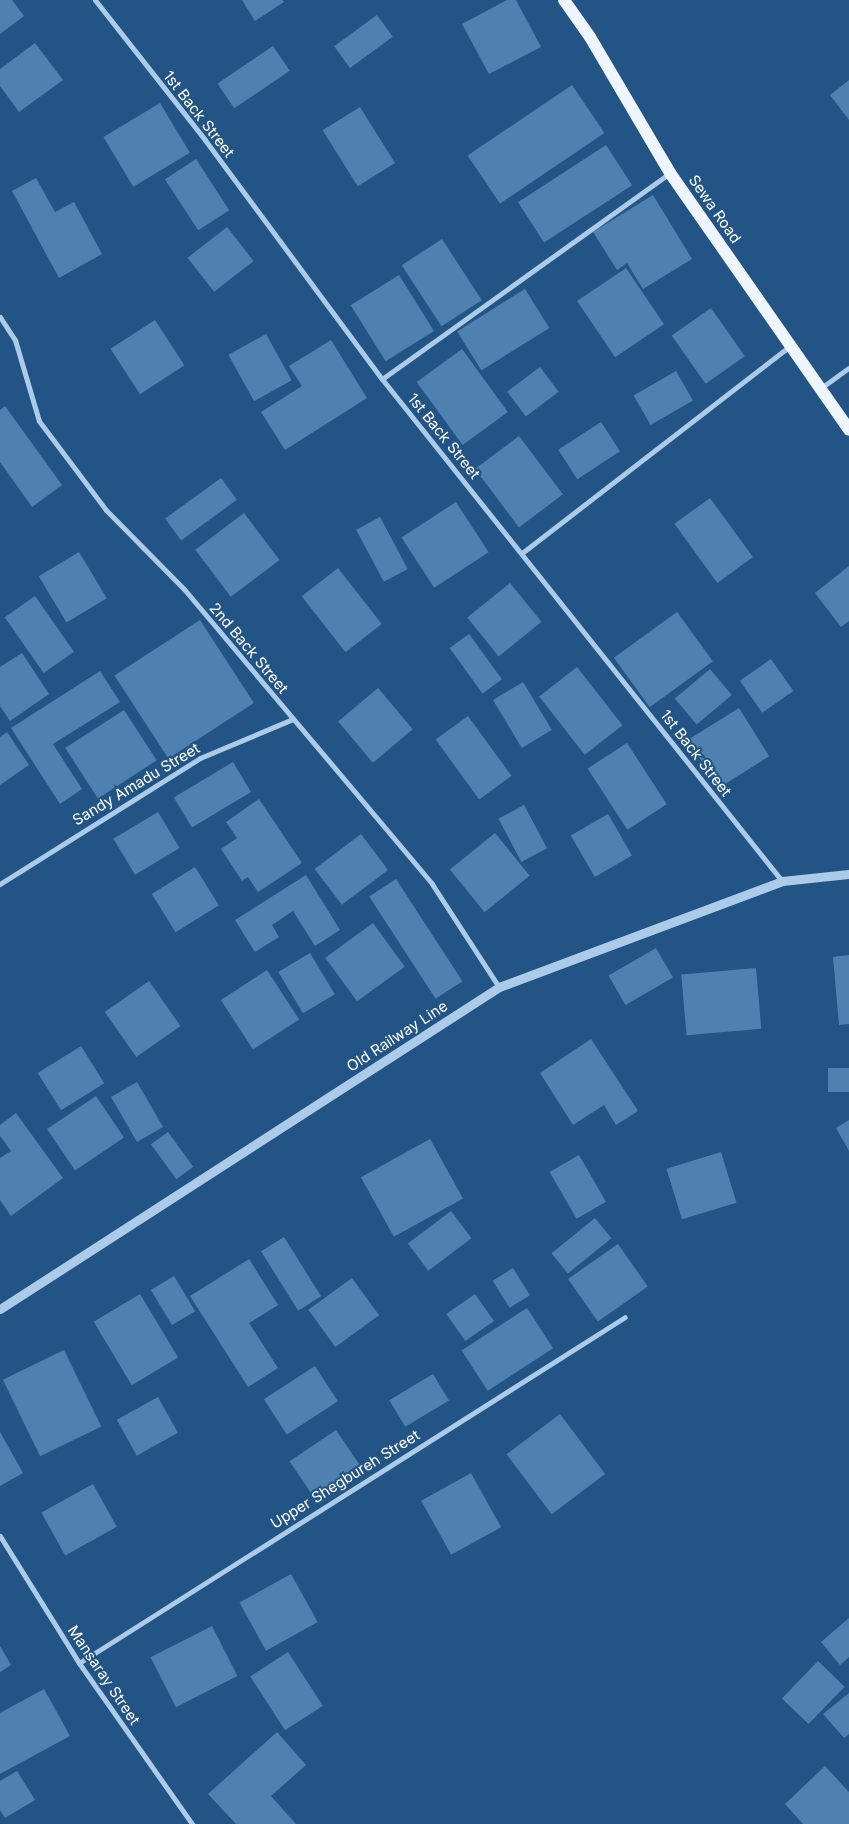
<!DOCTYPE html>
<style>
body{margin:0}
#map{position:relative;width:849px;height:1824px;overflow:hidden;background:#225485;font-family:Inter,sans-serif}
div>[style]{position:absolute}
[style*='--x']{left:calc(var(--x)*1px);top:calc(var(--y)*1px);width:calc(var(--w)*1px);rotate:calc(var(--a)*1deg)}
.building>*{inset:0;background:#4f81b0;transform-origin:0 0}
.minor>*{height:5px;margin:-2.5px;padding:0 2.5px;transform-origin:2.5px;border-radius:2.5px;background:#abcbe9}
.tertiary>*{height:9px;margin:-4.5px;padding:0 4.5px;transform-origin:4.5px;border-radius:4.5px;background:#abcbe9}
.primary>*{height:12px;margin:-6px;padding:0 6px;transform-origin:6px;border-radius:6px;background:#eef5fe}
span{translate:-50% -50%;white-space:nowrap;text-align:center;line-height:1.15;-webkit-text-stroke:4px #225485;paint-order:stroke}
.street-label{font-size:15px;color:#fff}
</style>
<div id="map">
<div class="building">
<div style="clip-path:polygon(0 0,12px 0,24px 16px,0 34px)"></div>
<div style="clip-path:polygon(242px 0,282px 0,284px 2px,255px 21px)"></div>
<div style="clip-path:polygon(507px 0,516px 0,541px 47px,489px 74px,462px 24px)"></div>
<div style="left:377px;top:15px;width:27px;height:53px;rotate:54deg"></div>
<div style="clip-path:polygon(35px 43px,63px 80px,19px 112px,0 86px,0 69px)"></div>
<div style="left:273px;top:46px;width:30px;height:67px;rotate:56deg"></div>
<div style="clip-path:polygon(849px 80px,849px 120px,830px 95px)"></div>
<div style="left:572px;top:85px;width:58px;height:126px;rotate:56deg"></div>
<div style="left:160px;top:103px;width:58px;height:66px;rotate:59deg"></div>
<div style="left:360px;top:107px;width:66px;height:44px;rotate:58deg"></div>
<div style="left:606px;top:145px;width:48px;height:105px;rotate:57deg"></div>
<div style="left:196px;top:159px;width:61px;height:37px;rotate:57deg"></div>
<div style="clip-path:polygon(36px 178px,55px 212px,74px 202px,102px 254px,59px 278px,12px 191px)"></div>
<div style="clip-path:polygon(653px 195px,692px 259px,643px 289px,627px 263px,617px 270px,593px 232px)"></div>
<div style="left:227px;top:227px;width:43px;height:50px;rotate:52deg"></div>
<div style="left:442px;top:239px;width:73px;height:48px;rotate:57deg"></div>
<div style="left:626px;top:268px;width:68px;height:59px;rotate:56deg"></div>
<div style="left:399px;top:275px;width:66px;height:57px;rotate:58deg"></div>
<div style="left:525px;top:289px;width:46px;height:80px;rotate:58deg"></div>
<div style="left:711px;top:308px;width:59px;height:48px;rotate:55deg"></div>
<div style="left:155px;top:320px;width:54px;height:53px;rotate:57deg"></div>
<div style="left:266px;top:334px;width:53px;height:43px;rotate:61deg"></div>
<div style="clip-path:polygon(331px 340px,367px 398px,285px 450px,261px 412px,302px 386px,289px 366px)"></div>
<div style="left:462px;top:349px;width:78px;height:56px;rotate:54deg"></div>
<div style="left:540px;top:367px;width:31px;height:41px;rotate:53deg"></div>
<div style="left:676px;top:371px;width:34px;height:49px;rotate:60deg"></div>
<div style="clip-path:polygon(5px 406px,62px 485px,32px 507px,0 462px,0 410px)"></div>
<div style="left:601px;top:422px;width:35px;height:51px;rotate:57deg"></div>
<div style="left:519px;top:436px;width:73px;height:55px;rotate:53deg"></div>
<div style="left:221px;top:478px;width:27px;height:69px;rotate:54deg"></div>
<div style="left:710px;top:498px;width:73px;height:44px;rotate:54deg"></div>
<div style="left:456px;top:502px;width:60px;height:65px;rotate:57deg"></div>
<div style="left:244px;top:513px;width:59px;height:61px;rotate:53deg"></div>
<div style="left:380px;top:517px;width:59px;height:27px;rotate:62deg"></div>
<div style="left:79px;top:552px;width:54px;height:47px;rotate:59deg"></div>
<div style="clip-path:polygon(849px 566px,849px 621px,841px 627px,815px 593px)"></div>
<div style="left:338px;top:568px;width:71px;height:46px;rotate:52deg"></div>
<div style="left:510px;top:583px;width:50px;height:55px;rotate:51deg"></div>
<div style="left:35px;top:596px;width:68px;height:37px;rotate:55deg"></div>
<div style="left:677px;top:612px;width:61px;height:78px;rotate:54deg"></div>
<div style="left:200px;top:620px;width:99px;height:102px;rotate:57deg"></div>
<div style="left:469px;top:634px;width:56px;height:24px;rotate:54deg"></div>
<div style="clip-path:polygon(22px 653px,49px 694px,10px 721px,0 706px,0 667px)"></div>
<div style="left:771px;top:659px;width:39px;height:38px;rotate:55deg"></div>
<div style="left:577px;top:667px;width:74px;height:48px;rotate:52deg"></div>
<div style="left:710px;top:669px;width:34px;height:46px;rotate:50deg"></div>
<div style="clip-path:polygon(100px 671px,120px 702px,53px 744px,82px 789px,60px 804px,11px 728px)"></div>
<div style="left:523px;top:682px;width:56px;height:35px;rotate:59deg"></div>
<div style="left:378px;top:688px;width:54px;height:52px;rotate:50deg"></div>
<div style="left:739px;top:708px;width:57px;height:60px;rotate:58deg"></div>
<div style="left:124px;top:710px;width:60px;height:70px;rotate:57deg"></div>
<div style="left:468px;top:716px;width:74px;height:40px;rotate:54deg"></div>
<div style="clip-path:polygon(7px 732px,29px 765px,0 785px,0 737px)"></div>
<div style="left:627px;top:743px;width:73px;height:47px;rotate:57deg"></div>
<div style="left:233px;top:762px;width:35px;height:69px;rotate:59deg"></div>
<div style="clip-path:polygon(259px 799px,302px 863px,258px 892px,248px 877px,242px 881px,221px 849px,237px 838px,226px 822px)"></div>
<div style="left:524px;top:805px;width:49px;height:29px;rotate:62deg"></div>
<div style="left:158px;top:812px;width:42px;height:52px;rotate:59deg"></div>
<div style="left:608px;top:814px;width:48px;height:43px;rotate:60deg"></div>
<div style="left:495px;top:833px;width:55px;height:58px;rotate:51deg"></div>
<div style="left:361px;top:834px;width:45px;height:58px;rotate:53deg"></div>
<div style="left:195px;top:867px;width:45px;height:51px;rotate:58deg"></div>
<div style="clip-path:polygon(306px 875px,340px 930px,315px 946px,293px 911px,272px 925px,279px 937px,255px 952px,235px 920px)"></div>
<div style="left:396px;top:879px;width:122px;height:32px;rotate:57deg"></div>
<div style="left:373px;top:923px;width:54px;height:59px;rotate:54deg"></div>
<div style="left:656px;top:948px;width:34px;height:55px;rotate:60deg"></div>
<div style="left:310px;top:953px;width:48px;height:37px;rotate:59deg"></div>
<div style="clip-path:polygon(849px 955px,849px 1024px,839px 1025px,833px 957px)"></div>
<div style="left:756px;top:968px;width:61px;height:75px;rotate:85deg"></div>
<div style="left:267px;top:970px;width:59px;height:55px;rotate:57deg"></div>
<div style="left:149px;top:981px;width:55px;height:54px;rotate:55deg"></div>
<div style="clip-path:polygon(591px 1039px,638px 1111px,616px 1125px,604px 1105px,573px 1125px,540px 1073px)"></div>
<div style="left:81px;top:1046px;width:44px;height:51px;rotate:58deg"></div>
<div style="left:849px;top:1068px;width:24px;height:21px;rotate:90deg"></div>
<div style="left:137px;top:1082px;width:52px;height:30px;rotate:60deg"></div>
<div style="left:96px;top:1096px;width:50px;height:59px;rotate:56deg"></div>
<div style="clip-path:polygon(16px 1113px,63px 1178px,11px 1216px,0 1200px,0 1158px,11px 1151px,0 1136px,0 1125px)"></div>
<div style="clip-path:polygon(849px 1120px,849px 1151px,836px 1128px)"></div>
<div style="left:168px;top:1132px;width:43px;height:21px;rotate:54deg"></div>
<div style="left:430px;top:1139px;width:68px;height:79px;rotate:61deg"></div>
<div style="left:721px;top:1152px;width:53px;height:57px;rotate:73deg"></div>
<div style="left:579px;top:1155px;width:54px;height:34px;rotate:60deg"></div>
<div style="left:451px;top:1211px;width:34px;height:54px;rotate:53deg"></div>
<div style="left:595px;top:1218px;width:26px;height:56px;rotate:51deg"></div>
<div style="left:284px;top:1237px;width:70px;height:27px;rotate:58deg"></div>
<div style="left:618px;top:1244px;width:52px;height:61px;rotate:55deg"></div>
<div style="clip-path:polygon(249px 1259px,278px 1305px,249px 1323px,278px 1368px,248px 1387px,190px 1296px)"></div>
<div style="left:513px;top:1268px;width:32px;height:24px;rotate:58deg"></div>
<div style="left:174px;top:1276px;width:41px;height:27px;rotate:59deg"></div>
<div style="left:352px;top:1278px;width:46px;height:54px;rotate:54deg"></div>
<div style="left:140px;top:1294px;width:74px;height:54px;rotate:59deg"></div>
<div style="left:475px;top:1294px;width:33px;height:35px;rotate:55deg"></div>
<div style="left:527px;top:1308px;width:48px;height:78px;rotate:57deg"></div>
<div style="left:64px;top:1350px;width:85px;height:68px;rotate:64deg"></div>
<div style="left:315px;top:1366px;width:42px;height:61px;rotate:57deg"></div>
<div style="left:433px;top:1374px;width:31px;height:51px;rotate:59deg"></div>
<div style="left:158px;top:1397px;width:41px;height:47px;rotate:61deg"></div>
<div style="left:560px;top:1414px;width:75px;height:67px;rotate:53deg"></div>
<div style="left:336px;top:1430px;width:52px;height:56px;rotate:56deg"></div>
<div style="clip-path:polygon(0 1432px,23px 1473px,0 1486px)"></div>
<div style="left:471px;top:1473px;width:62px;height:57px;rotate:61deg"></div>
<div style="left:93px;top:1484px;width:49px;height:59px;rotate:61deg"></div>
<div style="left:291px;top:1574px;width:55px;height:59px;rotate:61deg"></div>
<div style="clip-path:polygon(849px 1618px,849px 1657px,840px 1665px,821px 1642px)"></div>
<div style="left:212px;top:1626px;width:56px;height:69px;rotate:63deg"></div>
<div style="clip-path:polygon(0 1646px,11px 1665px,0 1672px)"></div>
<div style="left:288px;top:1652px;width:64px;height:45px;rotate:57deg"></div>
<div style="left:818px;top:1661px;width:37px;height:52px;rotate:44deg"></div>
<div style="clip-path:polygon(44px 1689px,70px 1736px,0 1774px,0 1713px)"></div>
<div style="clip-path:polygon(849px 1693px,849px 1734px,844px 1738px,823px 1714px)"></div>
<div style="clip-path:polygon(277px 1732px,306px 1765px,271px 1796px,296px 1824px,236px 1824px,208px 1794px)"></div>
<div style="clip-path:polygon(825px 1766px,849px 1792px,849px 1824px,803px 1824px,785px 1804px)"></div>
<div style="clip-path:polygon(17px 1771px,35px 1800px,5px 1818px,0 1810px,0 1781px)"></div>
</div>
<div class="minor">
<div style="--x:95;--y:0;--w:178;--a:51.8"></div>
<div style="--x:205;--y:140;--w:297;--a:53.5"></div>
<div style="--x:382;--y:379;--w:642;--a:51.45"></div>
<div style="--x:0;--y:317;--w:27;--a:57"></div>
<div style="--x:15;--y:340;--w:84;--a:73.5"></div>
<div style="--x:39;--y:421;--w:111;--a:53"></div>
<div style="--x:106;--y:510;--w:111;--a:45.4"></div>
<div style="--x:184;--y:589;--w:385;--a:49.9"></div>
<div style="--x:432;--y:884;--w:123;--a:57"></div>
<div style="--x:382;--y:379;--w:354;--a:-35.6"></div>
<div style="--x:821;--y:388;--w:34;--a:-36"></div>
<div style="--x:522;--y:553;--w:337;--a:-37.7"></div>
<div style="--x:0;--y:884;--w:236;--a:-32.2"></div>
<div style="--x:200;--y:758;--w:101;--a:-22.8"></div>
<div style="--x:0;--y:1536;--w:150;--a:58.1"></div>
<div style="--x:79;--y:1663;--w:197;--a:54.9"></div>
<div style="--x:79;--y:1663;--w:646;--a:-32.36"></div>
</div>
<div class="tertiary">
<div style="--x:0;--y:1309;--w:594;--a:-32.83"></div>
<div style="--x:499;--y:987;--w:302;--a:-20.5"></div>
<div style="--x:782;--y:881;--w:67;--a:-6"></div>
</div>
<div class="primary">
<div style="--x:564;--y:0;--w:45;--a:54.9"></div>
<div style="--x:590;--y:37;--w:158;--a:59.5"></div>
<div style="--x:670;--y:173;--w:313;--a:55.1"></div>
</div>
<div class="street-label">
<span style="left:199px;top:114px;rotate:52deg">1st Back Street</span>
<span style="left:715px;top:209px;rotate:55deg">Sewa Road</span>
<span style="left:444px;top:436px;rotate:51deg">1st Back Street</span>
<span style="left:249px;top:648px;rotate:50deg">2nd Back Street</span>
<span style="left:696px;top:753px;rotate:52deg">1st Back Street</span>
<span style="left:136px;top:784px;rotate:-31deg">Sandy Amadu Street</span>
<span style="left:397px;top:1036px;rotate:-33deg">Old Railway Line</span>
<span style="left:345px;top:1479px;rotate:-32deg">Upper Shegbureh Street</span>
<span style="left:104px;top:1675px;rotate:56deg">Mansaray Street</span>
</div>
</div>
